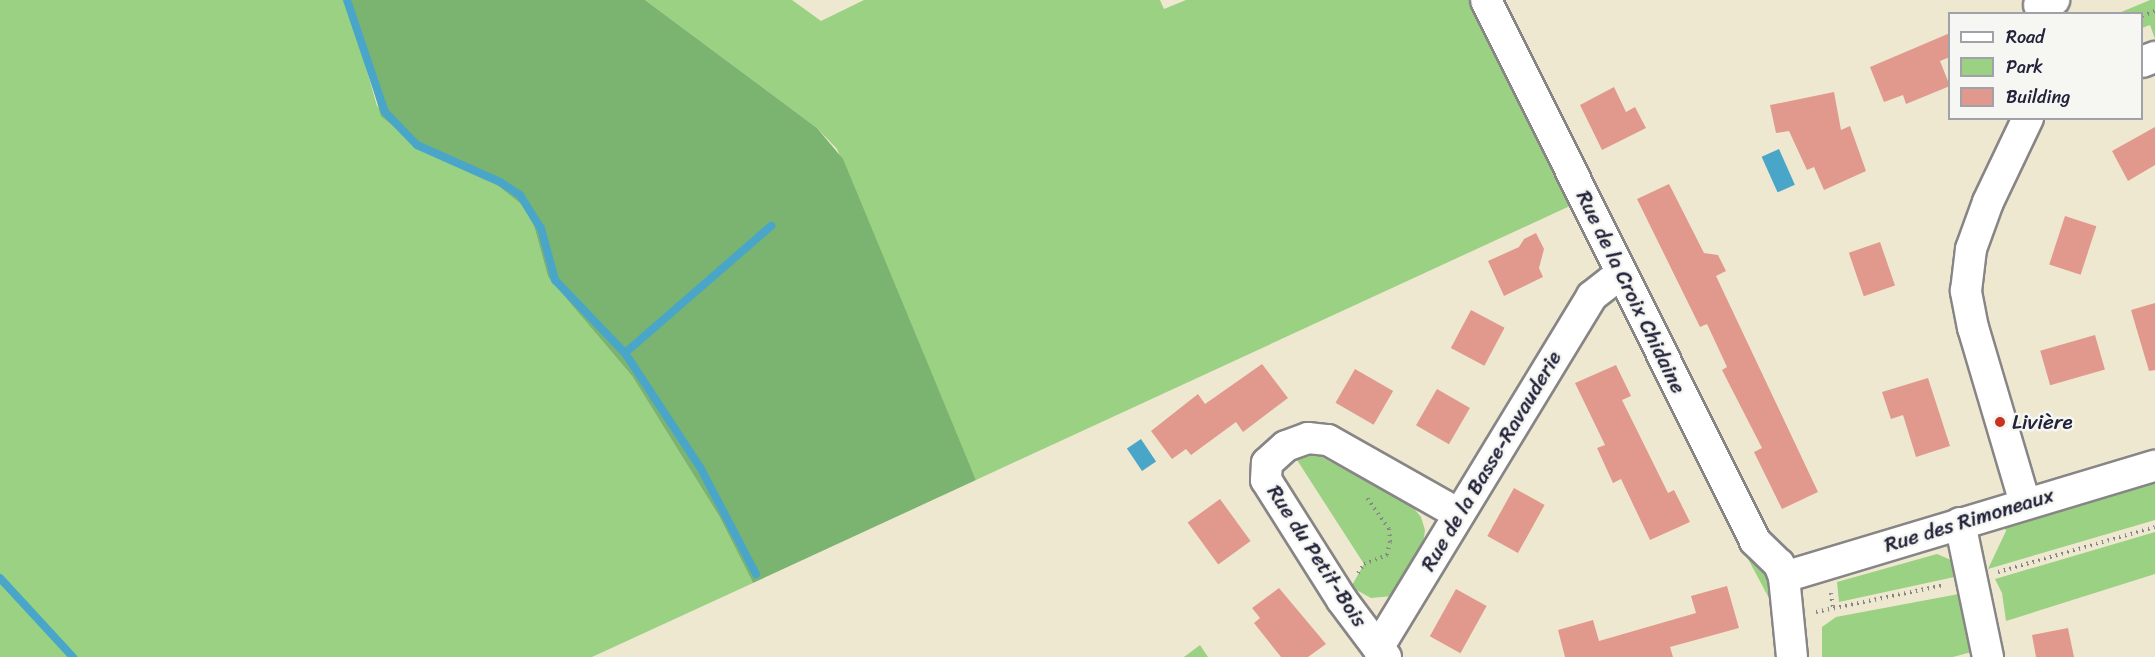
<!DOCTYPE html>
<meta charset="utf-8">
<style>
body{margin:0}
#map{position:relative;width:2155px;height:657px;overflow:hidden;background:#efe8d1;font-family:Sriracha,sans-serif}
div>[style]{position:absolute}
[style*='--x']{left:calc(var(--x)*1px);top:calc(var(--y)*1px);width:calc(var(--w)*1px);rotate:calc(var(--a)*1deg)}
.green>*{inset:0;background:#9ad182}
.forest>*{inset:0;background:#7bb370}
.water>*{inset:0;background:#4aa6c8;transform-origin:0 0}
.stream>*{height:8px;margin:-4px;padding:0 4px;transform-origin:4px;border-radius:4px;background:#4aa6c8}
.building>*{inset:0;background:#e1998e;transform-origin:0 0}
.path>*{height:4px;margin-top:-2px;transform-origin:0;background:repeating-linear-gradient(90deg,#888586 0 1.5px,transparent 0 6px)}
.roads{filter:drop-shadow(2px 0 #888586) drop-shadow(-2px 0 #888586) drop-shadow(0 2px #888586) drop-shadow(0 -2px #888586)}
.minor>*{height:30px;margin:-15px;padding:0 15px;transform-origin:15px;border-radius:15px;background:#fff}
.dots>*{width:16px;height:16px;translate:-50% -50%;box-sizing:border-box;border:3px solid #f6f6f2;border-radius:50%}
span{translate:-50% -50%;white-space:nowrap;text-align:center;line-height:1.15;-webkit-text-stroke:5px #f6f6f2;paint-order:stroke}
.street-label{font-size:21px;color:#22223b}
.poi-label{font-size:21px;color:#22223b}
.left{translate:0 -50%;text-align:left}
.legend{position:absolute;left:1948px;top:12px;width:195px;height:108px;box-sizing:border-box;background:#f6f6f2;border:2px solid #a1a1a9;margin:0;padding:8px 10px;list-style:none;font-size:18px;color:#22223b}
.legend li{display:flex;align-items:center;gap:12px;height:30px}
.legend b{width:30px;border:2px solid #a1a1a9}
</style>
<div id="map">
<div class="green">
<div style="clip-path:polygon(0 0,347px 0,377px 106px,417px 145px,488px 178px,521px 204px,534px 226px,548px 277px,632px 376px,719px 516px,753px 583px,592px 657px,0 657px)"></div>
<div style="clip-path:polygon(645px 0,792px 0,821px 21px,864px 0,1160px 0,1164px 9px,1186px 0,1470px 0,1572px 205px,976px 480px,837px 149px,817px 128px)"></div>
<div style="clip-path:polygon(2150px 0,2155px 0,2155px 39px,2150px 25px,2142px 28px,2142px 14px,2119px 13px)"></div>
<div style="clip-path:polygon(1316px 454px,1411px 505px,1421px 517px,1425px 530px,1423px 545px,1393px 596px,1371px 598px,1351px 587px,1364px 564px,1297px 460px)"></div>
<div style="clip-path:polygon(2155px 480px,2155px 520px,1988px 569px,2006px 531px,2004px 524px)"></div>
<div style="clip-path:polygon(2155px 532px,2155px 574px,2006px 621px,2002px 593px,1995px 579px)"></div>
<div style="clip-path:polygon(1937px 554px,1951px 560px,1959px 576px,1839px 602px,1837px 582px)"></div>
<div style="clip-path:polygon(1747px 557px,1761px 567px,1771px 586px,1770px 600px)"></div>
<div style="clip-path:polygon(1964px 593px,1975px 651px,1953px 657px,1822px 657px,1822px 627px,1836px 617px)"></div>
<div style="clip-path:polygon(1200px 645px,1208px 657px,1184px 657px)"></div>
</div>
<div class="forest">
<div style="clip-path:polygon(347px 0,645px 0,817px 128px,843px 159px,976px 480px,753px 583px,719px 516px,632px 376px,548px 277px,534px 226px,521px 204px,488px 178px,417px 145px,381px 116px)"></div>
</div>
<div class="water">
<div style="left:1779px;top:149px;width:39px;height:19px;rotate:66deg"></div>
<div style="left:1141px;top:439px;width:27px;height:17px;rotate:56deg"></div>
</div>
<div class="stream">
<div style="--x:347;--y:0;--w:118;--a:71.3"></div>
<div style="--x:385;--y:112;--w:46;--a:45.9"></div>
<div style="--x:417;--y:145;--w:91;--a:24"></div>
<div style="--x:500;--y:182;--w:24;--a:33"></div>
<div style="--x:520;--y:195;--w:39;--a:58"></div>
<div style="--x:541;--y:228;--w:54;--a:74.9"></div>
<div style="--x:555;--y:280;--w:101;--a:46.2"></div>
<div style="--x:625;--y:353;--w:136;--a:56.7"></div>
<div style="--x:700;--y:467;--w:121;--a:62.4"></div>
<div style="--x:625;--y:353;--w:194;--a:-41"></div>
<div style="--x:0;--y:578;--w:108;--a:47.3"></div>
</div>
<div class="building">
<div style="clip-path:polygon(1950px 33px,1950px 57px,1940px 61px,1950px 86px,1906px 104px,1903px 95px,1884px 102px,1870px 67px)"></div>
<div style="clip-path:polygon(1614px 87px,1626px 112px,1635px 107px,1646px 128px,1602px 150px,1580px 105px)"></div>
<div style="clip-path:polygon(1834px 92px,1841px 130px,1850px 126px,1866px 171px,1824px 190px,1814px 167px,1807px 170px,1789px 131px,1776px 133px,1770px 105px)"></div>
<div style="clip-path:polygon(2155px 127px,2155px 165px,2128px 181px,2112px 151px)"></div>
<div style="clip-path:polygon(1669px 184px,1704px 253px,1718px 255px,1726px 271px,1716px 276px,1818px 492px,1782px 509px,1754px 452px,1762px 448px,1722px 370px,1727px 367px,1707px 324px,1700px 327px,1637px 199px)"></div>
<div style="left:2065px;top:216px;width:33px;height:51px;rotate:18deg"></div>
<div style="clip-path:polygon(1536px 233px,1544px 249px,1539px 268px,1543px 277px,1504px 296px,1488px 261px,1519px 247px,1524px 239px)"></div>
<div style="left:1880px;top:242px;width:46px;height:33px;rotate:71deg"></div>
<div style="clip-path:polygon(2155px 303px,2155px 370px,2149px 371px,2131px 310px)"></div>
<div style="left:1471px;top:310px;width:38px;height:43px;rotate:28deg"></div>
<div style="left:2095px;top:335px;width:36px;height:57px;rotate:74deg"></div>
<div style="clip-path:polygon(1262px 364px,1288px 398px,1243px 432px,1236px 422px,1191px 455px,1186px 449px,1172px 459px,1151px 431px,1198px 394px,1205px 404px)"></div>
<div style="clip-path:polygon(1616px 365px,1631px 396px,1622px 400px,1668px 493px,1674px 490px,1690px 522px,1650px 540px,1621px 479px,1613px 483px,1597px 448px,1605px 445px,1575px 383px)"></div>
<div style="left:1355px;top:369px;width:44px;height:39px;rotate:30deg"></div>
<div style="clip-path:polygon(1928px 378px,1950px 446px,1916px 457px,1903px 415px,1891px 419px,1882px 392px)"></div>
<div style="left:1437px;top:389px;width:38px;height:42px;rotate:30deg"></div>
<div style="left:1514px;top:488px;width:35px;height:55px;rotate:29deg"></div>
<div style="left:1220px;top:499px;width:52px;height:40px;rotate:54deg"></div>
<div style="clip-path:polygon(1727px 586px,1739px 628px,1670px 647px,1673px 657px,1565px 657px,1558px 630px,1593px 620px,1599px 641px,1696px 613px,1691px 596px)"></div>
<div style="clip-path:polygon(1279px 588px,1326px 644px,1308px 657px,1281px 657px,1254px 623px,1260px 618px,1252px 608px)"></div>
<div style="left:1456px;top:589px;width:35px;height:54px;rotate:29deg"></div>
<div style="clip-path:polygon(2068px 628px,2074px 657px,2036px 657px,2032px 635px)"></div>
</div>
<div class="path">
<div style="--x:2142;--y:16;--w:14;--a:-21"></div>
<div style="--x:1998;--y:572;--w:163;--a:-16"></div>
<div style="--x:1358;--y:573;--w:11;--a:-56"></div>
<div style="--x:1364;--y:564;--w:25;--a:-21"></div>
<div style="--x:1387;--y:555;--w:13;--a:-77"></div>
<div style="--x:1390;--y:542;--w:13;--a:-94"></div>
<div style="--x:1389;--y:529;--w:39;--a:-125"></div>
<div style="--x:1831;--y:593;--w:15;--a:82"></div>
<div style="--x:1816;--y:612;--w:131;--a:-11.9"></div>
</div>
<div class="roads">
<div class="minor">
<div style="--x:1486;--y:0;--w:604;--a:63.56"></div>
<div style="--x:1755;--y:541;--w:33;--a:44"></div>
<div style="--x:1779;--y:564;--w:14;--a:69"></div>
<div style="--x:1784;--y:577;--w:80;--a:84.3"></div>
<div style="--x:2039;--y:5;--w:16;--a:-18"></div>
<div style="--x:2142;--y:62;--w:14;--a:-21"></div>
<div style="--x:2025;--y:503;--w:183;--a:-106.5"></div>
<div style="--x:1973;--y:328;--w:38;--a:-101"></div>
<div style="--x:1966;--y:291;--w:42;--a:-83.2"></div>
<div style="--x:1971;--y:249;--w:50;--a:-70.1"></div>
<div style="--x:1988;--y:202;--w:93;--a:-64.5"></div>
<div style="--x:1960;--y:523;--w:137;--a:78.2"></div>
<div style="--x:1784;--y:577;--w:387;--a:-16.7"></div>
<div style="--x:1378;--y:648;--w:60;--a:-126.9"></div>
<div style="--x:1342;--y:600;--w:142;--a:-122.3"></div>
<div style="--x:1266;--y:480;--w:17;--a:-87"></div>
<div style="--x:1267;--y:463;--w:25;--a:-42"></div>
<div style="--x:1286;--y:446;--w:23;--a:-20"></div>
<div style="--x:1308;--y:438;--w:20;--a:6"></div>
<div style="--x:1328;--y:440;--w:150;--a:29.5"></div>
<div style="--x:1386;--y:657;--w:12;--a:-132"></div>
<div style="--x:1378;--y:648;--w:412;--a:-58.7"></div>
<div style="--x:1592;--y:296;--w:37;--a:-38"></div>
</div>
</div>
<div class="dots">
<div style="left:2000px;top:422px;background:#c8321e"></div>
</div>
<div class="street-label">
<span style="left:1631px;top:292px;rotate:64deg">Rue de la Croix Chidaine</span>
<span style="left:1491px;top:461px;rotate:-59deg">Rue de la Basse-Ravauderie</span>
<span style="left:1969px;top:520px;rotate:-17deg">Rue des Rimoneaux</span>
<span style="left:1317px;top:556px;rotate:57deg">Rue du Petit-Bois</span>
</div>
<div class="poi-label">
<span class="left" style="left:2012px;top:422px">Livière</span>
</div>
<ul class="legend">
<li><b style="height:8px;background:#fff"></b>Road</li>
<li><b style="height:16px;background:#9ad182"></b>Park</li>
<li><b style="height:16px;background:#e1998e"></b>Building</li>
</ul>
</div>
